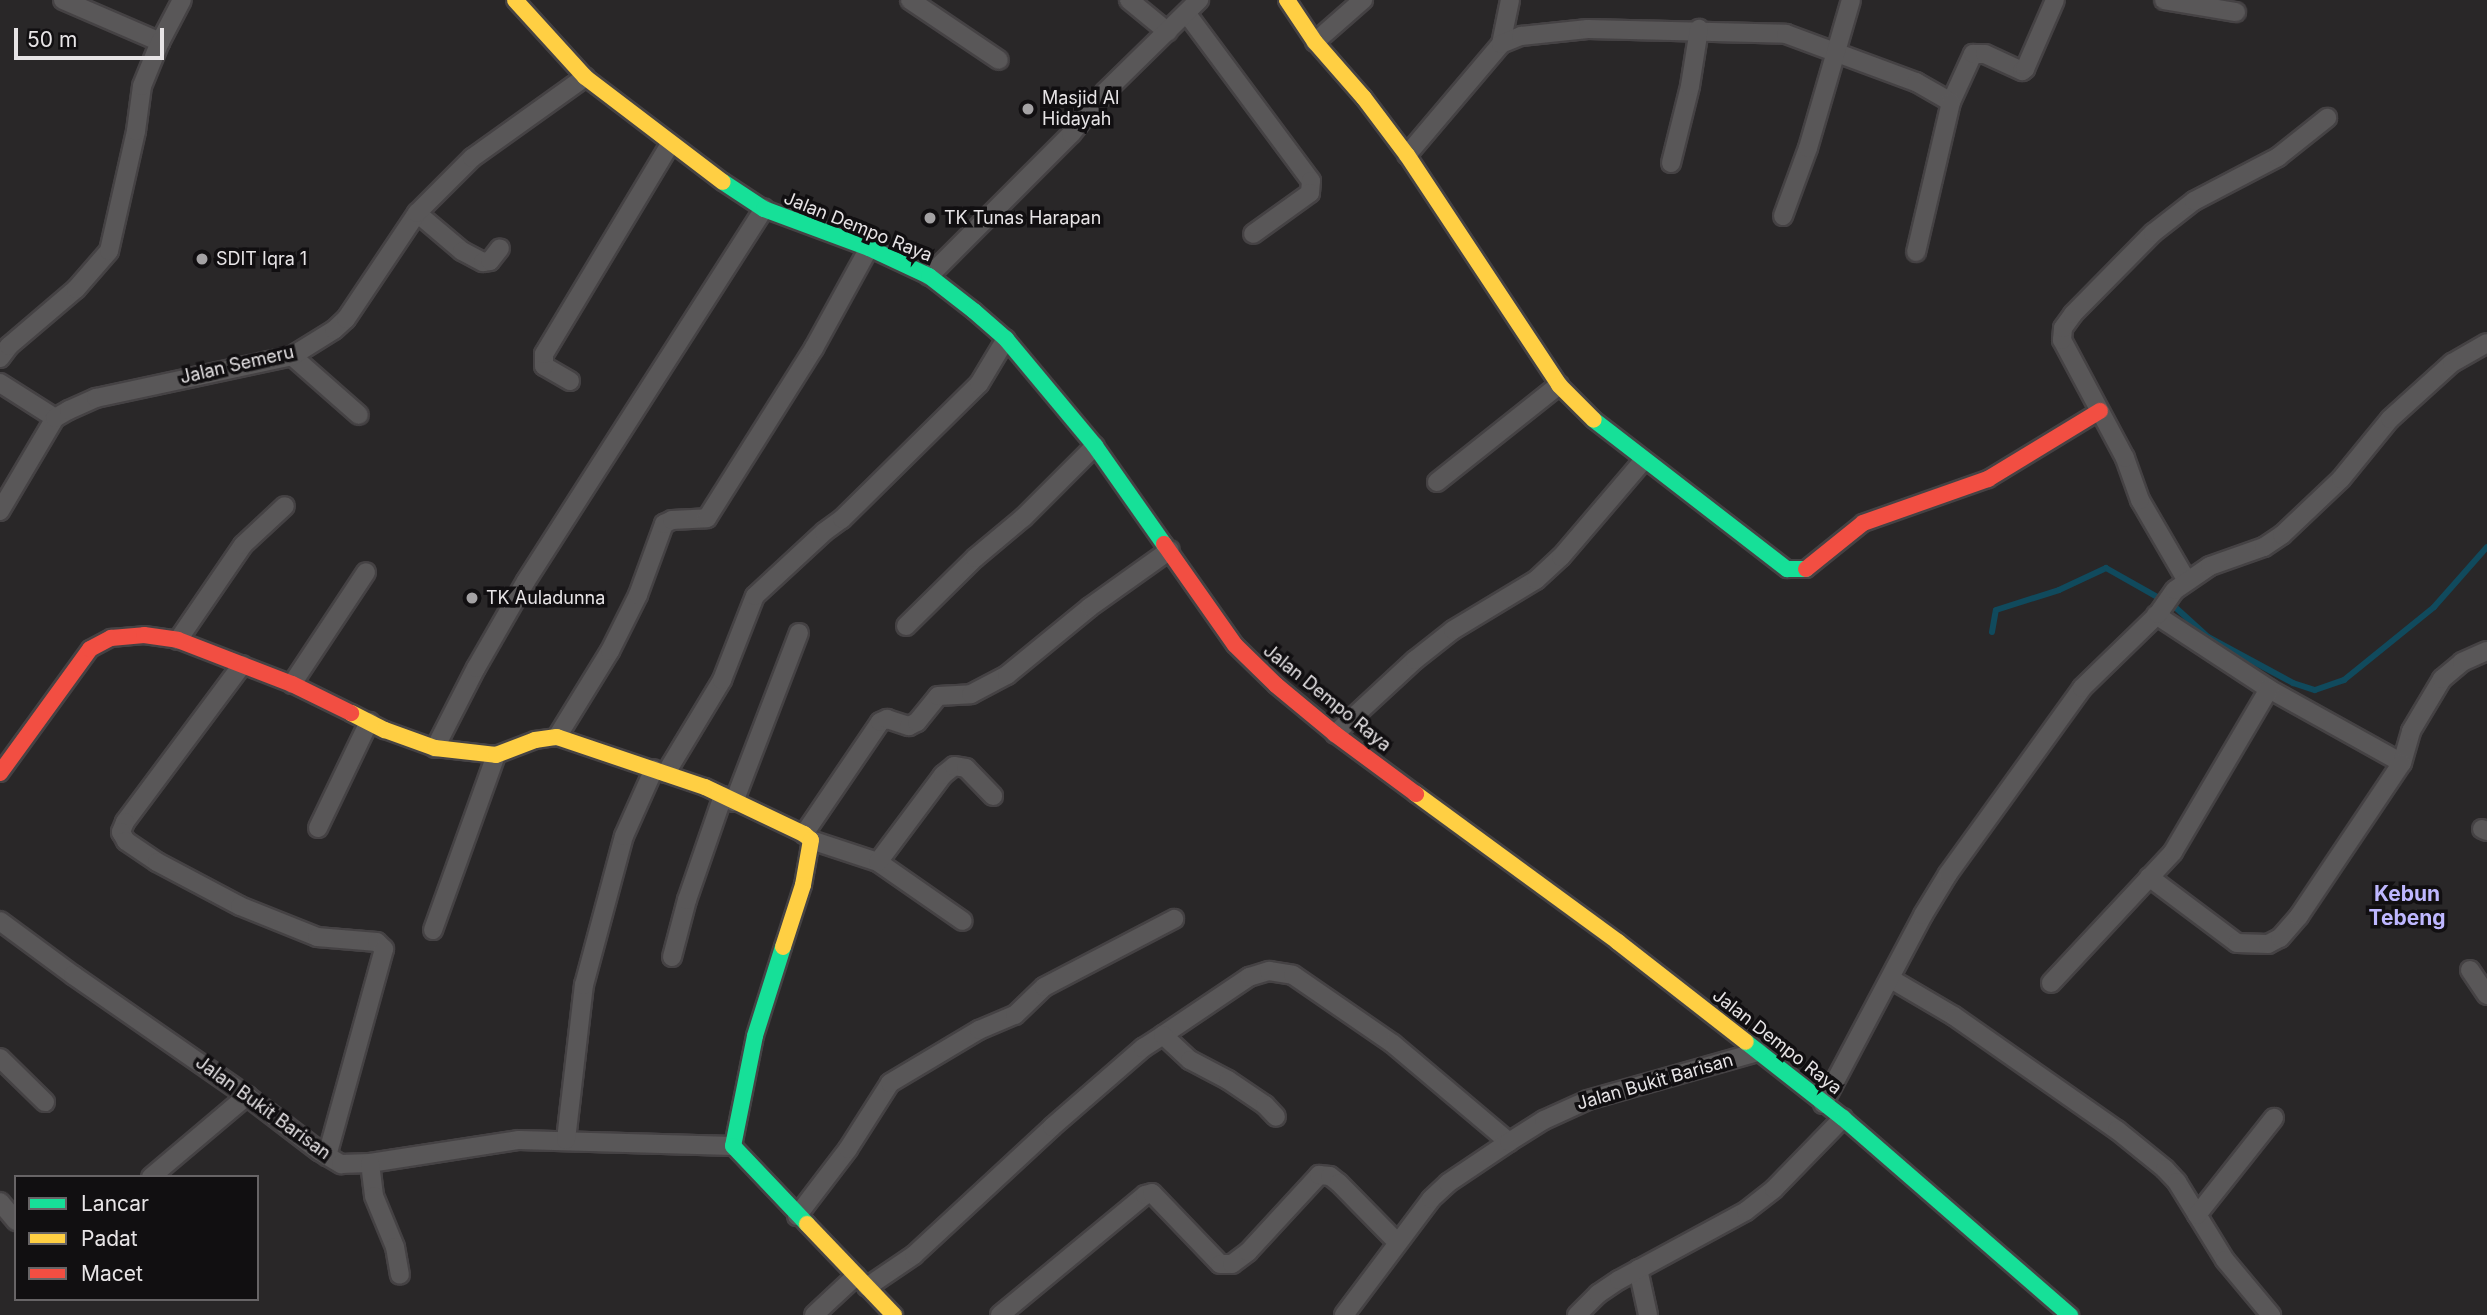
<!DOCTYPE html>
<style>
body{margin:0}
#map{position:relative;width:2487px;height:1315px;overflow:hidden;background:#292728;font-family:Inter,sans-serif}
div>[style]{position:absolute}
[style*='--x']{left:calc(var(--x)*1px);top:calc(var(--y)*1px);width:calc(var(--w)*1px);rotate:calc(var(--a)*1deg)}
.stream>*{height:6px;margin:-3px;padding:0 3px;transform-origin:3px;border-radius:3px;background:#104a5d}
.roads{filter:drop-shadow(2px 0 #454244) drop-shadow(-2px 0 #454244) drop-shadow(0 2px #454244) drop-shadow(0 -2px #454244)}
.street>*{height:18px;margin:-9px;padding:0 9px;transform-origin:9px;border-radius:9px;background:#595758}
.fast>*{height:16px;margin:-8px;padding:0 8px;transform-origin:8px;border-radius:8px;background:#16e098}
.slow>*{height:16px;margin:-8px;padding:0 8px;transform-origin:8px;border-radius:8px;background:#ffcf43}
.jam>*{height:16px;margin:-8px;padding:0 8px;transform-origin:8px;border-radius:8px;background:#f24e42}
.dots>*{width:19px;height:19px;translate:-50% -50%;box-sizing:border-box;border:4px solid #110f11;border-radius:50%}
span{translate:-50% -50%;white-space:nowrap;text-align:center;line-height:1.15;-webkit-text-stroke:7px #110f11;paint-order:stroke}
.poi-label{font-size:18px;color:#e7e4e6}
.left{translate:0 -50%;text-align:left}
.street-label{font-size:18px;color:#e7e4e6}
.quarter-label{font-size:21px;color:#beb7ff;font-weight:700}
.legend{position:absolute;left:14px;top:1175px;width:245px;height:126px;box-sizing:border-box;background:#110f11;border:2px solid #676466;margin:0;padding:9px 12px;list-style:none;font-size:21px;color:#e7e4e6}
.legend li{display:flex;align-items:center;gap:14px;height:35px}
.legend b{width:35px;border:2px solid #676466}
.scale{position:absolute;left:14px;top:28px;width:150px;height:32px;box-sizing:border-box;border:4px solid #e7e4e6;border-top:0;padding-left:9px;font-size:21px;line-height:24px;white-space:nowrap;color:#e7e4e6;-webkit-text-stroke:5px #110f11;paint-order:stroke}
</style>
<div id="map">
<div class="stream">
<div style="--x:1992;--y:632;--w:22;--a:-80"></div>
<div style="--x:1996;--y:610;--w:66;--a:-17.6"></div>
<div style="--x:2059;--y:590;--w:52;--a:-25.1"></div>
<div style="--x:2106;--y:568;--w:79;--a:29.5"></div>
<div style="--x:2175;--y:607;--w:45;--a:42.3"></div>
<div style="--x:2208;--y:637;--w:97;--a:28.4"></div>
<div style="--x:2293;--y:683;--w:23;--a:18"></div>
<div style="--x:2315;--y:690;--w:31;--a:-19"></div>
<div style="--x:2344;--y:680;--w:116;--a:-39"></div>
<div style="--x:2434;--y:607;--w:80;--a:-48.5"></div>
</div>
<div class="roads">
<div class="street">
<div style="--x:63;--y:0;--w:106;--a:23.4"></div>
<div style="--x:160;--y:42;--w:47;--a:-62.4"></div>
<div style="--x:910;--y:0;--w:107;--a:34"></div>
<div style="--x:1129;--y:0;--w:50;--a:39.4"></div>
<div style="--x:2164;--y:0;--w:73;--a:9.5"></div>
<div style="--x:1187;--y:14;--w:208;--a:53.4"></div>
<div style="--x:1311;--y:181;--w:12;--a:95"></div>
<div style="--x:1310;--y:193;--w:70;--a:144.3"></div>
<div style="--x:1315;--y:42;--w:64;--a:-41.2"></div>
<div style="--x:1501;--y:44;--w:45;--a:-78.4"></div>
<div style="--x:1951;--y:102;--w:53;--a:-65.4"></div>
<div style="--x:1973;--y:54;--w:12;--a:0"></div>
<div style="--x:1985;--y:54;--w:41;--a:24.7"></div>
<div style="--x:2022;--y:71;--w:4;--a:-34"></div>
<div style="--x:2025;--y:69;--w:75;--a:-66.5"></div>
<div style="--x:1407;--y:155;--w:145;--a:-49.7"></div>
<div style="--x:1501;--y:44;--w:22;--a:-22"></div>
<div style="--x:1521;--y:36;--w:67;--a:-6"></div>
<div style="--x:1588;--y:29;--w:198;--a:1.4"></div>
<div style="--x:1786;--y:34;--w:139;--a:20.3"></div>
<div style="--x:1916;--y:82;--w:40;--a:29.7"></div>
<div style="--x:1951;--y:102;--w:154;--a:103.1"></div>
<div style="--x:1671;--y:163;--w:79;--a:-76.1"></div>
<div style="--x:1690;--y:86;--w:58;--a:-81"></div>
<div style="--x:417;--y:213;--w:59;--a:40.2"></div>
<div style="--x:462;--y:251;--w:24;--a:28"></div>
<div style="--x:483;--y:262;--w:7;--a:-8"></div>
<div style="--x:490;--y:261;--w:16;--a:-52"></div>
<div style="--x:1783;--y:216;--w:72;--a:-69.8"></div>
<div style="--x:1808;--y:148;--w:154;--a:-73.8"></div>
<div style="--x:929;--y:276;--w:201;--a:-45"></div>
<div style="--x:1071;--y:134;--w:54;--a:-51"></div>
<div style="--x:1105;--y:92;--w:132;--a:-44.4"></div>
<div style="--x:292;--y:356;--w:89;--a:41.4"></div>
<div style="--x:0;--y:358;--w:15;--a:-53"></div>
<div style="--x:9;--y:346;--w:88;--a:-40.4"></div>
<div style="--x:76;--y:289;--w:50;--a:-49"></div>
<div style="--x:109;--y:251;--w:123;--a:-77.3"></div>
<div style="--x:136;--y:131;--w:45;--a:-82.4"></div>
<div style="--x:142;--y:86;--w:48;--a:-67.8"></div>
<div style="--x:570;--y:381;--w:30;--a:-150"></div>
<div style="--x:544;--y:366;--w:12;--a:-90"></div>
<div style="--x:544;--y:354;--w:245;--a:-59"></div>
<div style="--x:0;--y:383;--w:65;--a:32.5"></div>
<div style="--x:1437;--y:482;--w:156;--a:-38.5"></div>
<div style="--x:0;--y:511;--w:108;--a:-59.4"></div>
<div style="--x:55;--y:418;--w:16;--a:-30"></div>
<div style="--x:69;--y:410;--w:30;--a:-24"></div>
<div style="--x:96;--y:398;--w:200;--a:-12.1"></div>
<div style="--x:292;--y:356;--w:49;--a:-31.8"></div>
<div style="--x:334;--y:330;--w:16;--a:-43"></div>
<div style="--x:346;--y:319;--w:128;--a:-56.2"></div>
<div style="--x:417;--y:213;--w:78;--a:-45"></div>
<div style="--x:472;--y:158;--w:139;--a:-35.6"></div>
<div style="--x:2187;--y:581;--w:94;--a:-120.1"></div>
<div style="--x:2140;--y:500;--w:45;--a:-109.7"></div>
<div style="--x:2125;--y:458;--w:134;--a:-118.1"></div>
<div style="--x:2062;--y:340;--w:12;--a:-85"></div>
<div style="--x:2063;--y:328;--w:17;--a:-54"></div>
<div style="--x:2073;--y:314;--w:114;--a:-45.4"></div>
<div style="--x:2153;--y:233;--w:52;--a:-38"></div>
<div style="--x:2194;--y:201;--w:95;--a:-27.6"></div>
<div style="--x:2278;--y:157;--w:63;--a:-38.5"></div>
<div style="--x:2156;--y:615;--w:135;--a:33.2"></div>
<div style="--x:2269;--y:689;--w:152;--a:29.1"></div>
<div style="--x:2402;--y:763;--w:33;--a:-74"></div>
<div style="--x:2411;--y:731;--w:61;--a:-59.2"></div>
<div style="--x:2442;--y:679;--w:26;--a:-40"></div>
<div style="--x:2462;--y:662;--w:27;--a:-24"></div>
<div style="--x:906;--y:626;--w:97;--a:-44.6"></div>
<div style="--x:975;--y:558;--w:64;--a:-39.9"></div>
<div style="--x:1024;--y:517;--w:100;--a:-45"></div>
<div style="--x:178;--y:640;--w:115;--a:-55.6"></div>
<div style="--x:243;--y:545;--w:57;--a:-42.9"></div>
<div style="--x:242;--y:665;--w:196;--a:126.7"></div>
<div style="--x:125;--y:822;--w:11;--a:112"></div>
<div style="--x:121;--y:832;--w:10;--a:61"></div>
<div style="--x:126;--y:841;--w:37;--a:34"></div>
<div style="--x:157;--y:862;--w:94;--a:27.9"></div>
<div style="--x:240;--y:906;--w:83;--a:21.9"></div>
<div style="--x:317;--y:937;--w:60;--a:4.8"></div>
<div style="--x:377;--y:942;--w:10;--a:45"></div>
<div style="--x:384;--y:949;--w:215;--a:105.4"></div>
<div style="--x:292;--y:684;--w:134;--a:-56.5"></div>
<div style="--x:1335;--y:734;--w:109;--a:-42.8"></div>
<div style="--x:1415;--y:660;--w:48;--a:-38.3"></div>
<div style="--x:1453;--y:630;--w:97;--a:-31.1"></div>
<div style="--x:1536;--y:580;--w:34;--a:-43"></div>
<div style="--x:1561;--y:557;--w:126;--a:-49.5"></div>
<div style="--x:557;--y:737;--w:101;--a:-58.4"></div>
<div style="--x:610;--y:651;--w:63;--a:-63.4"></div>
<div style="--x:638;--y:595;--w:76;--a:-69.9"></div>
<div style="--x:664;--y:524;--w:9;--a:-27"></div>
<div style="--x:672;--y:520;--w:35;--a:-3"></div>
<div style="--x:707;--y:518;--w:201;--a:-57.8"></div>
<div style="--x:814;--y:348;--w:114;--a:-61.2"></div>
<div style="--x:435;--y:748;--w:90;--a:-62.9"></div>
<div style="--x:476;--y:668;--w:100;--a:-60.1"></div>
<div style="--x:526;--y:581;--w:442;--a:-57.4"></div>
<div style="--x:666;--y:773;--w:109;--a:-58.9"></div>
<div style="--x:722;--y:680;--w:90;--a:-68.6"></div>
<div style="--x:755;--y:596;--w:94;--a:-42.8"></div>
<div style="--x:824;--y:532;--w:22;--a:-36"></div>
<div style="--x:842;--y:519;--w:192;--a:-44.6"></div>
<div style="--x:979;--y:384;--w:52;--a:-59"></div>
<div style="--x:734;--y:802;--w:181;--a:-69"></div>
<div style="--x:318;--y:828;--w:118;--a:-64.3"></div>
<div style="--x:2482;--y:829;--w:5;--a:22"></div>
<div style="--x:804;--y:834;--w:135;--a:-55.8"></div>
<div style="--x:880;--y:722;--w:8;--a:-23"></div>
<div style="--x:887;--y:719;--w:23;--a:18"></div>
<div style="--x:909;--y:726;--w:9;--a:-27"></div>
<div style="--x:917;--y:722;--w:33;--a:-51"></div>
<div style="--x:938;--y:696;--w:33;--a:-3"></div>
<div style="--x:971;--y:694;--w:41;--a:-27.8"></div>
<div style="--x:1007;--y:675;--w:107;--a:-39.3"></div>
<div style="--x:1090;--y:607;--w:98;--a:-35.5"></div>
<div style="--x:811;--y:840;--w:71;--a:18.2"></div>
<div style="--x:878;--y:862;--w:103;--a:34.8"></div>
<div style="--x:878;--y:862;--w:109;--a:-53.2"></div>
<div style="--x:943;--y:775;--w:14;--a:-39"></div>
<div style="--x:954;--y:766;--w:12;--a:9"></div>
<div style="--x:966;--y:768;--w:39;--a:46"></div>
<div style="--x:2149;--y:877;--w:110;--a:36.9"></div>
<div style="--x:2237;--y:943;--w:31;--a:2"></div>
<div style="--x:2268;--y:944;--w:13;--a:-27"></div>
<div style="--x:2280;--y:938;--w:29;--a:-49"></div>
<div style="--x:2299;--y:916;--w:184;--a:-56.1"></div>
<div style="--x:0;--y:921;--w:91;--a:36.5"></div>
<div style="--x:73;--y:975;--w:212;--a:34.8"></div>
<div style="--x:247;--y:1096;--w:91;--a:37.4"></div>
<div style="--x:319;--y:1151;--w:26;--a:31"></div>
<div style="--x:341;--y:1164;--w:29;--a:-2"></div>
<div style="--x:370;--y:1163;--w:151;--a:-8.8"></div>
<div style="--x:519;--y:1140;--w:214;--a:1.6"></div>
<div style="--x:433;--y:930;--w:186;--a:-70.2"></div>
<div style="--x:672;--y:957;--w:59;--a:-75.3"></div>
<div style="--x:687;--y:900;--w:110;--a:-70.9"></div>
<div style="--x:2470;--y:970;--w:30;--a:56"></div>
<div style="--x:1891;--y:979;--w:73;--a:30.4"></div>
<div style="--x:1954;--y:1016;--w:199;--a:35"></div>
<div style="--x:2117;--y:1130;--w:62;--a:39.1"></div>
<div style="--x:2165;--y:1169;--w:18;--a:47"></div>
<div style="--x:2177;--y:1182;--w:92;--a:58.4"></div>
<div style="--x:2225;--y:1260;--w:72;--a:50.1"></div>
<div style="--x:2051;--y:983;--w:179;--a:-47"></div>
<div style="--x:2173;--y:852;--w:189;--a:-59.5"></div>
<div style="--x:1163;--y:1035;--w:104;--a:-34"></div>
<div style="--x:1249;--y:977;--w:21;--a:-17"></div>
<div style="--x:1269;--y:971;--w:24;--a:9"></div>
<div style="--x:1293;--y:975;--w:121;--a:34.6"></div>
<div style="--x:1393;--y:1044;--w:152;--a:40.2"></div>
<div style="--x:0;--y:1058;--w:63;--a:44.4"></div>
<div style="--x:1823;--y:1104;--w:214;--a:-62.1"></div>
<div style="--x:1923;--y:915;--w:48;--a:-58.6"></div>
<div style="--x:1948;--y:874;--w:229;--a:-54.2"></div>
<div style="--x:2082;--y:688;--w:106;--a:-44.2"></div>
<div style="--x:2158;--y:614;--w:29;--a:-55"></div>
<div style="--x:2175;--y:590;--w:42;--a:-34.4"></div>
<div style="--x:2210;--y:566;--w:57;--a:-19.4"></div>
<div style="--x:2264;--y:547;--w:22;--a:-34"></div>
<div style="--x:2282;--y:535;--w:81;--a:-43.5"></div>
<div style="--x:2341;--y:479;--w:77;--a:-50.8"></div>
<div style="--x:2390;--y:419;--w:84;--a:-42.1"></div>
<div style="--x:2452;--y:363;--w:40;--a:-29.7"></div>
<div style="--x:566;--y:1140;--w:156;--a:-83.4"></div>
<div style="--x:584;--y:985;--w:154;--a:-75"></div>
<div style="--x:624;--y:836;--w:73;--a:-65.9"></div>
<div style="--x:370;--y:1163;--w:33;--a:83"></div>
<div style="--x:374;--y:1196;--w:55;--a:67.6"></div>
<div style="--x:395;--y:1247;--w:28;--a:80"></div>
<div style="--x:151;--y:1177;--w:126;--a:-40.2"></div>
<div style="--x:0;--y:1202;--w:25;--a:50"></div>
<div style="--x:2197;--y:1215;--w:124;--a:-51.6"></div>
<div style="--x:797;--y:1216;--w:84;--a:-52.7"></div>
<div style="--x:848;--y:1149;--w:78;--a:-57.5"></div>
<div style="--x:890;--y:1083;--w:104;--a:-30.8"></div>
<div style="--x:979;--y:1030;--w:39;--a:-23"></div>
<div style="--x:1015;--y:1015;--w:40;--a:-44"></div>
<div style="--x:1044;--y:987;--w:147;--a:-27.6"></div>
<div style="--x:1638;--y:1269;--w:47;--a:77.7"></div>
<div style="--x:867;--y:1287;--w:57;--a:-34.2"></div>
<div style="--x:914;--y:1255;--w:188;--a:-42.8"></div>
<div style="--x:1052;--y:1127;--w:121;--a:-41"></div>
<div style="--x:1143;--y:1048;--w:24;--a:-33"></div>
<div style="--x:1163;--y:1035;--w:37;--a:43"></div>
<div style="--x:1190;--y:1060;--w:43;--a:27.8"></div>
<div style="--x:1228;--y:1080;--w:45;--a:34"></div>
<div style="--x:1265;--y:1105;--w:16;--a:47"></div>
<div style="--x:814;--y:1315;--w:57;--a:-42.9"></div>
<div style="--x:1000;--y:1315;--w:188;--a:-39.6"></div>
<div style="--x:1145;--y:1195;--w:7;--a:-16"></div>
<div style="--x:1152;--y:1193;--w:98;--a:46.2"></div>
<div style="--x:1220;--y:1264;--w:12;--a:0"></div>
<div style="--x:1232;--y:1264;--w:20;--a:-37"></div>
<div style="--x:1248;--y:1252;--w:105;--a:-47.3"></div>
<div style="--x:1319;--y:1175;--w:11;--a:5"></div>
<div style="--x:1330;--y:1176;--w:11;--a:38"></div>
<div style="--x:1339;--y:1183;--w:83;--a:45.5"></div>
<div style="--x:1344;--y:1315;--w:145;--a:-53.1"></div>
<div style="--x:1431;--y:1199;--w:23;--a:-43"></div>
<div style="--x:1448;--y:1183;--w:73;--a:-33.9"></div>
<div style="--x:1509;--y:1142;--w:41;--a:-32.2"></div>
<div style="--x:1544;--y:1120;--w:48;--a:-24.4"></div>
<div style="--x:1588;--y:1100;--w:177;--a:-15.8"></div>
<div style="--x:1577;--y:1315;--w:30;--a:-45"></div>
<div style="--x:1598;--y:1294;--w:25;--a:-34"></div>
<div style="--x:1619;--y:1280;--w:145;--a:-28.5"></div>
<div style="--x:1746;--y:1211;--w:36;--a:-38"></div>
<div style="--x:1774;--y:1189;--w:99;--a:-45.8"></div>
</div>
<div class="fast">
<div style="--x:723;--y:182;--w:49;--a:33.4"></div>
<div style="--x:764;--y:209;--w:112;--a:20.4"></div>
<div style="--x:869;--y:248;--w:66;--a:25"></div>
<div style="--x:929;--y:276;--w:57;--a:37.9"></div>
<div style="--x:974;--y:311;--w:43;--a:41.2"></div>
<div style="--x:1006;--y:339;--w:139;--a:50.2"></div>
<div style="--x:1095;--y:446;--w:120;--a:54.9"></div>
<div style="--x:1594;--y:420;--w:244;--a:37.7"></div>
<div style="--x:1787;--y:569;--w:19;--a:0"></div>
<div style="--x:783;--y:947;--w:93;--a:107.5"></div>
<div style="--x:755;--y:1036;--w:112;--a:101.3"></div>
<div style="--x:733;--y:1146;--w:108;--a:46.5"></div>
<div style="--x:1746;--y:1042;--w:123;--a:38.1"></div>
<div style="--x:1843;--y:1118;--w:301;--a:41"></div>
</div>
<div class="slow">
<div style="--x:515;--y:0;--w:104;--a:47.7"></div>
<div style="--x:585;--y:77;--w:173;--a:37.3"></div>
<div style="--x:1287;--y:0;--w:50;--a:56.3"></div>
<div style="--x:1315;--y:42;--w:74;--a:48.8"></div>
<div style="--x:1364;--y:98;--w:71;--a:53"></div>
<div style="--x:1407;--y:155;--w:276;--a:56.5"></div>
<div style="--x:1559;--y:385;--w:49;--a:45"></div>
<div style="--x:351;--y:713;--w:38;--a:27"></div>
<div style="--x:385;--y:730;--w:53;--a:19.8"></div>
<div style="--x:435;--y:748;--w:61;--a:6.5"></div>
<div style="--x:496;--y:755;--w:42;--a:-21"></div>
<div style="--x:535;--y:740;--w:22;--a:-8"></div>
<div style="--x:557;--y:737;--w:156;--a:18.7"></div>
<div style="--x:705;--y:787;--w:110;--a:25.4"></div>
<div style="--x:804;--y:834;--w:9;--a:41"></div>
<div style="--x:811;--y:840;--w:46;--a:100.1"></div>
<div style="--x:803;--y:885;--w:65;--a:107.9"></div>
<div style="--x:1416;--y:794;--w:250;--a:36.2"></div>
<div style="--x:1618;--y:942;--w:162;--a:38"></div>
<div style="--x:807;--y:1224;--w:126;--a:46.3"></div>
</div>
<div class="jam">
<div style="--x:1164;--y:544;--w:123;--a:54.9"></div>
<div style="--x:1235;--y:645;--w:57;--a:44.3"></div>
<div style="--x:1276;--y:685;--w:77;--a:39.7"></div>
<div style="--x:1335;--y:734;--w:101;--a:36.5"></div>
<div style="--x:1806;--y:569;--w:73;--a:-38.9"></div>
<div style="--x:1863;--y:523;--w:133;--a:-19.4"></div>
<div style="--x:1988;--y:479;--w:131;--a:-31.3"></div>
<div style="--x:0;--y:773;--w:153;--a:-54"></div>
<div style="--x:90;--y:649;--w:24;--a:-28"></div>
<div style="--x:111;--y:638;--w:33;--a:-5"></div>
<div style="--x:144;--y:635;--w:34;--a:8"></div>
<div style="--x:178;--y:640;--w:122;--a:21.1"></div>
<div style="--x:292;--y:684;--w:66;--a:26.2"></div>
</div>
</div>
<div class="dots">
<div style="left:1028px;top:109px;background:#a4a2a4"></div>
<div style="left:930px;top:218px;background:#a4a2a4"></div>
<div style="left:202px;top:259px;background:#a4a2a4"></div>
<div style="left:472px;top:598px;background:#a4a2a4"></div>
</div>
<div class="poi-label">
<span class="left" style="left:1042px;top:109px">Masjid Al<br>Hidayah</span>
<span class="left" style="left:944px;top:218px">TK Tunas Harapan</span>
<span class="left" style="left:216px;top:259px">SDIT Iqra 1</span>
<span class="left" style="left:486px;top:598px">TK Auladunna</span>
</div>
<div class="street-label">
<span style="left:858px;top:227px;rotate:22deg">Jalan Dempo Raya</span>
<span style="left:237px;top:365px;rotate:-13deg">Jalan Semeru</span>
<span style="left:1327px;top:698px;rotate:39deg">Jalan Dempo Raya</span>
<span style="left:1777px;top:1042px;rotate:38deg">Jalan Dempo Raya</span>
<span style="left:1655px;top:1082px;rotate:-16deg">Jalan Bukit Barisan</span>
<span style="left:263px;top:1108px;rotate:36deg">Jalan Bukit Barisan</span>
</div>
<div class="quarter-label">
<span style="left:2407px;top:906px">Kebun<br>Tebeng</span>
</div>
<ul class="legend">
<li><b style="height:9px;background:#16e098"></b>Lancar</li>
<li><b style="height:9px;background:#ffcf43"></b>Padat</li>
<li><b style="height:9px;background:#f24e42"></b>Macet</li>
</ul>
<div class="scale">50 m</div>
</div>
